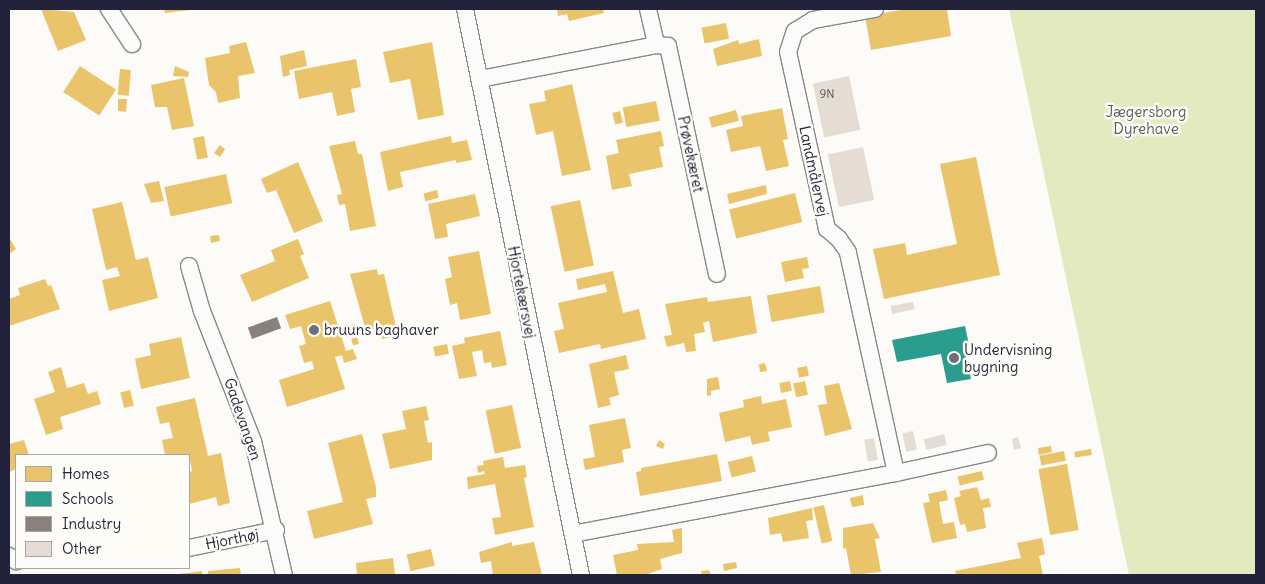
<!DOCTYPE html>
<meta charset="utf-8">
<style>
body{margin:0}
#map{position:relative;width:1265px;height:584px;overflow:hidden;background:#fcfbf8;font-family:Delius,sans-serif}
div>[style]{position:absolute}
[style*='--x']{left:calc(var(--x)*1px);top:calc(var(--y)*1px);width:calc(var(--w)*1px);rotate:calc(var(--a)*1deg)}
.green>*{inset:0;background:#e3eabf}
.homes>*{inset:0;background:#e9c46a;transform-origin:0 0}
.schools>*{inset:0;background:#2a9d8f}
.industry>*{inset:0;background:#8a817c;transform-origin:0 0}
.building>*{inset:0;background:#e5dcd3;transform-origin:0 0}
.roads{filter:drop-shadow(1px 0 #88888c) drop-shadow(-1px 0 #88888c) drop-shadow(0 1px #88888c) drop-shadow(0 -1px #88888c)}
.street>*{height:16px;margin:-8px;padding:0 8px;transform-origin:8px;border-radius:8px;background:#fbfbf9}
.dots>*{width:14px;height:14px;translate:-50% -50%;box-sizing:border-box;border:2px solid #fdfcf7;border-radius:50%}
span{translate:-50% -50%;white-space:nowrap;text-align:center;line-height:1.15;-webkit-text-stroke:5px #fdfcf7;paint-order:stroke}
.number-label{font-size:12px;color:#535061}
.number-label span{-webkit-text-stroke-width:0}
.park-label{font-size:15px;color:#565a54}
.street-label{font-size:15px;color:#22223b}
.poi-label{font-size:15px;color:#22223b}
.left{translate:0 -50%;text-align:left}
.frame{position:absolute;inset:0;border:10px solid #22223b;pointer-events:none}
.legend{position:absolute;left:15px;top:454px;width:175px;height:115px;box-sizing:border-box;background:#fdfcf7;border:1px solid #a5a5ac;margin:0;padding:6px 9px;list-style:none;font-size:15px;color:#22223b}
.legend li{display:flex;align-items:center;gap:10px;height:25px}
.legend b{width:25px;border:1px solid #a5a5ac}
</style>
<div id="map">
<div class="green">
<div style="clip-path:polygon(1009px 9px,1256px 9px,1256px 575px,1129px 575px)"></div>
</div>
<div class="homes">
<div style="clip-path:polygon(41px 9px,74px 12px,86px 40px,58px 51px)"></div>
<div style="clip-path:polygon(164px 9px,190px 9px,190px 10px,165px 13px)"></div>
<div style="clip-path:polygon(557px 9px,603px 9px,604px 13px,569px 21px,567px 14px,558px 16px)"></div>
<div style="clip-path:polygon(907px 9px,947px 9px,951px 36px,871px 50px,865px 16px)"></div>
<div style="left:726px;top:23px;width:16px;height:25px;rotate:79deg"></div>
<div style="clip-path:polygon(759px 39px,762px 56px,717px 66px,713px 49px,738px 40px,739px 44px)"></div>
<div style="clip-path:polygon(246px 42px,255px 73px,238px 76px,240px 98px,218px 103px,216px 92px,209px 85px,205px 58px,230px 53px,229px 46px)"></div>
<div style="clip-path:polygon(432px 42px,444px 115px,418px 120px,410px 79px,390px 83px,383px 52px)"></div>
<div style="clip-path:polygon(304px 50px,307px 66px,289px 70px,290px 75px,283px 77px,280px 56px)"></div>
<div style="clip-path:polygon(356px 59px,361px 87px,351px 89px,355px 112px,337px 116px,332px 92px,299px 99px,294px 71px)"></div>
<div style="left:80px;top:66px;width:43px;height:31px;rotate:33deg"></div>
<div style="clip-path:polygon(175px 66px,189px 72px,188px 77px,173px 76px)"></div>
<div style="left:120px;top:69px;width:11px;height:26px;rotate:5deg"></div>
<div style="clip-path:polygon(184px 78px,194px 126px,172px 130px,167px 107px,155px 107px,151px 85px)"></div>
<div style="clip-path:polygon(572px 84px,591px 170px,562px 176px,553px 131px,536px 135px,529px 104px,546px 101px,544px 91px)"></div>
<div style="clip-path:polygon(118px 99px,127px 99px,126px 112px,118px 111px)"></div>
<div style="left:656px;top:101px;width:20px;height:34px;rotate:79deg"></div>
<div style="clip-path:polygon(782px 108px,788px 139px,783px 140px,789px 166px,766px 171px,760px 146px,731px 152px,726px 130px,743px 126px,741px 116px)"></div>
<div style="left:736px;top:110px;width:11px;height:28px;rotate:75deg"></div>
<div style="left:620px;top:111px;width:12px;height:8px;rotate:76deg"></div>
<div style="clip-path:polygon(661px 131px,664px 146px,659px 147px,663px 167px,629px 174px,632px 186px,612px 190px,606px 156px,619px 153px,616px 140px)"></div>
<div style="left:204px;top:136px;width:22px;height:11px;rotate:80deg"></div>
<div style="clip-path:polygon(451px 136px,452px 143px,467px 140px,472px 160px,456px 163px,456px 160px,400px 172px,403px 187px,388px 191px,380px 152px)"></div>
<div style="clip-path:polygon(355px 141px,358px 154px,362px 154px,376px 226px,350px 231px,345px 204px,339px 205px,337px 195px,342px 194px,329px 146px)"></div>
<div style="clip-path:polygon(220px 145px,225px 149px,220px 157px,214px 153px)"></div>
<div style="clip-path:polygon(976px 157px,1000px 275px,884px 299px,873px 249px,905px 243px,907px 255px,957px 244px,940px 164px)"></div>
<div style="clip-path:polygon(298px 162px,323px 221px,294px 233px,276px 190px,267px 193px,261px 179px)"></div>
<div style="left:226px;top:174px;width:30px;height:63px;rotate:78deg"></div>
<div style="clip-path:polygon(159px 181px,164px 201px,151px 203px,144px 184px)"></div>
<div style="clip-path:polygon(766px 185px,767px 194px,729px 204px,727px 194px)"></div>
<div style="left:437px;top:190px;width:8px;height:14px;rotate:76deg"></div>
<div style="left:795px;top:193px;width:30px;height:68px;rotate:76deg"></div>
<div style="clip-path:polygon(475px 194px,480px 216px,446px 224px,448px 237px,435px 239px,428px 204px)"></div>
<div style="left:580px;top:200px;width:67px;height:30px;rotate:78deg"></div>
<div style="clip-path:polygon(122px 202px,136px 260px,148px 257px,158px 298px,109px 311px,102px 280px,120px 276px,117px 267px,106px 270px,92px 209px)"></div>
<div style="clip-path:polygon(219px 235px,220px 241px,211px 243px,210px 236px)"></div>
<div style="clip-path:polygon(9px 237px,16px 249px,9px 254px)"></div>
<div style="clip-path:polygon(298px 239px,304px 254px,300px 256px,309px 278px,252px 302px,240px 275px,275px 261px,271px 250px)"></div>
<div style="clip-path:polygon(479px 251px,491px 314px,460px 320px,457px 303px,450px 305px,445px 279px,452px 277px,448px 257px)"></div>
<div style="clip-path:polygon(807px 257px,809px 268px,802px 269px,804px 278px,785px 282px,781px 262px)"></div>
<div style="clip-path:polygon(377px 269px,378px 275px,384px 274px,396px 327px,396px 336px,382px 339px,380px 328px,366px 331px,350px 274px)"></div>
<div style="clip-path:polygon(613px 271px,623px 313px,639px 309px,646px 339px,601px 349px,600px 344px,559px 353px,554px 331px,564px 329px,558px 303px,607px 292px,605px 284px,578px 290px,576px 279px)"></div>
<div style="clip-path:polygon(45px 279px,48px 286px,51px 285px,60px 309px,9px 326px,9px 299px,20px 295px,18px 288px)"></div>
<div style="left:820px;top:286px;width:27px;height:54px;rotate:80deg"></div>
<div style="clip-path:polygon(751px 296px,757px 333px,713px 342px,709px 321px,703px 323px,705px 332px,694px 334px,696px 351px,686px 352px,684px 343px,667px 347px,664px 336px,672px 335px,665px 304px,707px 297px,708px 302px)"></div>
<div style="clip-path:polygon(330px 301px,346px 351px,353px 349px,357px 359px,344px 363px,342px 355px,335px 357px,345px 389px,287px 407px,279px 380px,314px 369px,312px 361px,304px 363px,299px 346px,306px 344px,301px 326px,290px 329px,285px 315px)"></div>
<div style="clip-path:polygon(500px 331px,507px 365px,492px 368px,491px 362px,484px 363px,482px 350px,472px 352px,477px 376px,459px 379px,452px 346px,465px 343px,464px 338px)"></div>
<div style="clip-path:polygon(181px 337px,190px 378px,141px 389px,135px 359px,151px 355px,149px 344px)"></div>
<div style="left:357px;top:337px;width:7px;height:6px;rotate:74deg"></div>
<div style="left:447px;top:344px;width:10px;height:14px;rotate:79deg"></div>
<div style="clip-path:polygon(626px 355px,629px 369px,614px 372px,619px 395px,609px 398px,611px 405px,598px 408px,589px 364px)"></div>
<div style="clip-path:polygon(765px 363px,767px 371px,760px 372px,759px 364px)"></div>
<div style="left:807px;top:366px;width:10px;height:10px;rotate:79deg"></div>
<div style="clip-path:polygon(61px 367px,67px 388px,84px 383px,88px 394px,97px 391px,101px 404px,60px 417px,63px 429px,46px 435px,34px 399px,55px 392px,48px 372px)"></div>
<div style="clip-path:polygon(718px 377px,720px 389px,711px 391px,711px 395px,707px 396px,707px 379px)"></div>
<div style="left:790px;top:381px;width:10px;height:11px;rotate:79deg"></div>
<div style="left:805px;top:381px;width:14px;height:12px;rotate:78deg"></div>
<div style="clip-path:polygon(839px 383px,852px 429px,825px 436px,818px 405px,827px 404px,824px 386px)"></div>
<div style="left:130px;top:390px;width:16px;height:10px;rotate:76deg"></div>
<div style="clip-path:polygon(761px 396px,762px 404px,786px 399px,792px 427px,768px 432px,770px 441px,752px 445px,750px 436px,725px 442px,719px 413px,744px 407px,743px 400px)"></div>
<div style="clip-path:polygon(195px 398px,208px 456px,221px 453px,230px 503px,218px 506px,216px 497px,189px 504px,189px 472px,192px 471px,189px 455px,165px 455px,162px 440px,173px 438px,169px 422px,160px 424px,156px 407px)"></div>
<div style="left:512px;top:405px;width:44px;height:27px;rotate:78deg"></div>
<div style="clip-path:polygon(426px 406px,429px 420px,424px 421px,428px 443px,432px 442px,432px 460px,390px 469px,382px 434px,406px 429px,402px 411px)"></div>
<div style="clip-path:polygon(625px 418px,631px 448px,622px 450px,624px 462px,585px 470px,583px 459px,595px 457px,589px 425px)"></div>
<div style="clip-path:polygon(362px 434px,376px 487px,376px 497px,366px 499px,373px 524px,314px 539px,307px 511px,343px 502px,328px 443px)"></div>
<div style="clip-path:polygon(24px 440px,29px 455px,16px 455px,16px 469px,9px 472px,9px 444px)"></div>
<div style="clip-path:polygon(659px 440px,665px 444px,663px 449px,656px 446px)"></div>
<div style="clip-path:polygon(1051px 446px,1052px 452px,1039px 455px,1038px 448px)"></div>
<div style="left:1091px;top:449px;width:6px;height:17px;rotate:81deg"></div>
<div style="left:1064px;top:451px;width:10px;height:25px;rotate:79deg"></div>
<div style="clip-path:polygon(717px 454px,722px 481px,640px 496px,636px 472px,641px 471px,641px 468px)"></div>
<div style="left:752px;top:456px;width:16px;height:25px;rotate:76deg"></div>
<div style="clip-path:polygon(503px 457px,505px 468px,525px 465px,527px 477px,524px 478px,534px 527px,495px 535px,492px 518px,501px 517px,495px 484px,468px 489px,467px 477px,485px 474px,484px 471px,478px 473px,477px 466px,484px 465px,483px 461px)"></div>
<div style="left:1067px;top:464px;width:67px;height:29px;rotate:80deg"></div>
<div style="left:982px;top:471px;width:9px;height:25px;rotate:77deg"></div>
<div style="clip-path:polygon(977px 487px,981px 500px,989px 498px,991px 507px,983px 508px,986px 528px,967px 532px,965px 524px,960px 525px,954px 498px,961px 496px,959px 491px)"></div>
<div style="clip-path:polygon(946px 490px,948px 500px,939px 502px,943px 524px,954px 522px,957px 538px,932px 543px,923px 503px,930px 502px,928px 494px)"></div>
<div style="clip-path:polygon(863px 495px,864px 505px,852px 507px,850px 498px)"></div>
<div style="left:824px;top:505px;width:37px;height:11px;rotate:77deg"></div>
<div style="clip-path:polygon(812px 508px,813px 520px,806px 521px,809px 538px,783px 542px,781px 533px,770px 535px,768px 518px)"></div>
<div style="clip-path:polygon(873px 523px,880px 538px,875px 539px,881px 572px,851px 575px,846px 548px,843px 549px,843px 528px)"></div>
<div style="clip-path:polygon(682px 528px,682px 553px,660px 559px,662px 569px,645px 575px,617px 575px,613px 555px,638px 550px,637px 544px,674px 542px,672px 530px)"></div>
<div style="clip-path:polygon(1042px 538px,1045px 554px,1039px 556px,1043px 575px,956px 575px,955px 571px,1021px 558px,1017px 543px)"></div>
<div style="clip-path:polygon(512px 542px,512px 546px,534px 542px,542px 575px,493px 575px,491px 561px,481px 563px,479px 552px)"></div>
<div style="left:431px;top:549px;width:17px;height:25px;rotate:77deg"></div>
<div style="clip-path:polygon(393px 558px,395px 575px,357px 575px,356px 563px)"></div>
<div style="clip-path:polygon(736px 562px,737px 568px,724px 571px,723px 564px)"></div>
<div style="clip-path:polygon(240px 568px,241px 575px,208px 575px,208px 571px)"></div>
<div style="clip-path:polygon(709px 570px,711px 575px,702px 575px,701px 571px)"></div>
<div style="clip-path:polygon(202px 571px,202px 575px,179px 575px,179px 574px)"></div>
</div>
<div class="schools">
<div style="clip-path:polygon(965px 326px,969px 345px,964px 346px,971px 379px,947px 383px,941px 354px,897px 362px,892px 340px)"></div>
</div>
<div class="industry">
<div style="left:277px;top:317px;width:12px;height:31px;rotate:70deg"></div>
</div>
<div class="building">
<div style="left:849px;top:76px;width:55px;height:37px;rotate:78deg"></div>
<div style="left:863px;top:147px;width:54px;height:36px;rotate:78deg"></div>
<div style="clip-path:polygon(913px 302px,915px 309px,892px 314px,891px 306px)"></div>
<div style="left:913px;top:431px;width:19px;height:11px;rotate:78deg"></div>
<div style="left:944px;top:434px;width:11px;height:21px;rotate:75deg"></div>
<div style="clip-path:polygon(1018px 437px,1021px 448px,1014px 450px,1012px 439px)"></div>
<div style="left:874px;top:438px;width:22px;height:10px;rotate:80deg"></div>
</div>
<div class="roads">
<div class="street">
<div style="--x:109;--y:9;--w:42;--a:56.7"></div>
<div style="--x:465;--y:9;--w:578;--a:78.42"></div>
<div style="--x:648;--y:9;--w:37;--a:77"></div>
<div style="--x:480;--y:79;--w:179;--a:-10.9"></div>
<div style="--x:656;--y:45;--w:12;--a:5"></div>
<div style="--x:668;--y:46;--w:233;--a:77.9"></div>
<div style="--x:189;--y:266;--w:47;--a:73.9"></div>
<div style="--x:202;--y:311;--w:140;--a:68.6"></div>
<div style="--x:253;--y:441;--w:138;--a:77"></div>
<div style="--x:896;--y:473;--w:94;--a:-12.3"></div>
<div style="--x:573;--y:534;--w:329;--a:-10.7"></div>
<div style="--x:896;--y:473;--w:226;--a:-102.3"></div>
<div style="--x:848;--y:252;--w:16;--a:-125"></div>
<div style="--x:839;--y:239;--w:16;--a:-140"></div>
<div style="--x:827;--y:229;--w:181;--a:-102.4"></div>
<div style="--x:788;--y:52;--w:22;--a:-72"></div>
<div style="--x:795;--y:31;--w:21;--a:-31"></div>
<div style="--x:813;--y:20;--w:63;--a:-10.1"></div>
<div style="--x:189;--y:548;--w:89;--a:-11.7"></div>
<div style="--x:9;--y:556;--w:9;--a:36"></div>
</div>
</div>
<div class="dots">
<div style="left:314px;top:330px;background:#6e6e7d"></div>
<div style="left:954px;top:358px;background:#6e6e7d"></div>
</div>
<div class="number-label">
<span style="left:827px;top:94px">9N</span>
</div>
<div class="park-label">
<span style="left:1146px;top:120px">Jægersborg<br>Dyrehave</span>
</div>
<div class="street-label">
<span style="left:691px;top:154px;rotate:78deg">Prøvekæret</span>
<span style="left:814px;top:171px;rotate:78deg">Landmålervej</span>
<span style="left:522px;top:292px;rotate:79deg">Hjortekærsvej</span>
<span style="left:243px;top:419px;rotate:71deg">Gadevangen</span>
<span style="left:232px;top:539px;rotate:-11deg">Hjorthøj</span>
</div>
<div class="poi-label">
<span class="left" style="left:324px;top:330px">bruuns baghaver</span>
<span class="left" style="left:964px;top:358px">Undervisning<br>bygning</span>
</div>
<div class="frame"></div>
<ul class="legend">
<li><b style="height:14px;background:#e9c46a"></b>Homes</li>
<li><b style="height:14px;background:#2a9d8f"></b>Schools</li>
<li><b style="height:14px;background:#8a817c"></b>Industry</li>
<li><b style="height:14px;background:#e5dcd3"></b>Other</li>
</ul>
</div>
